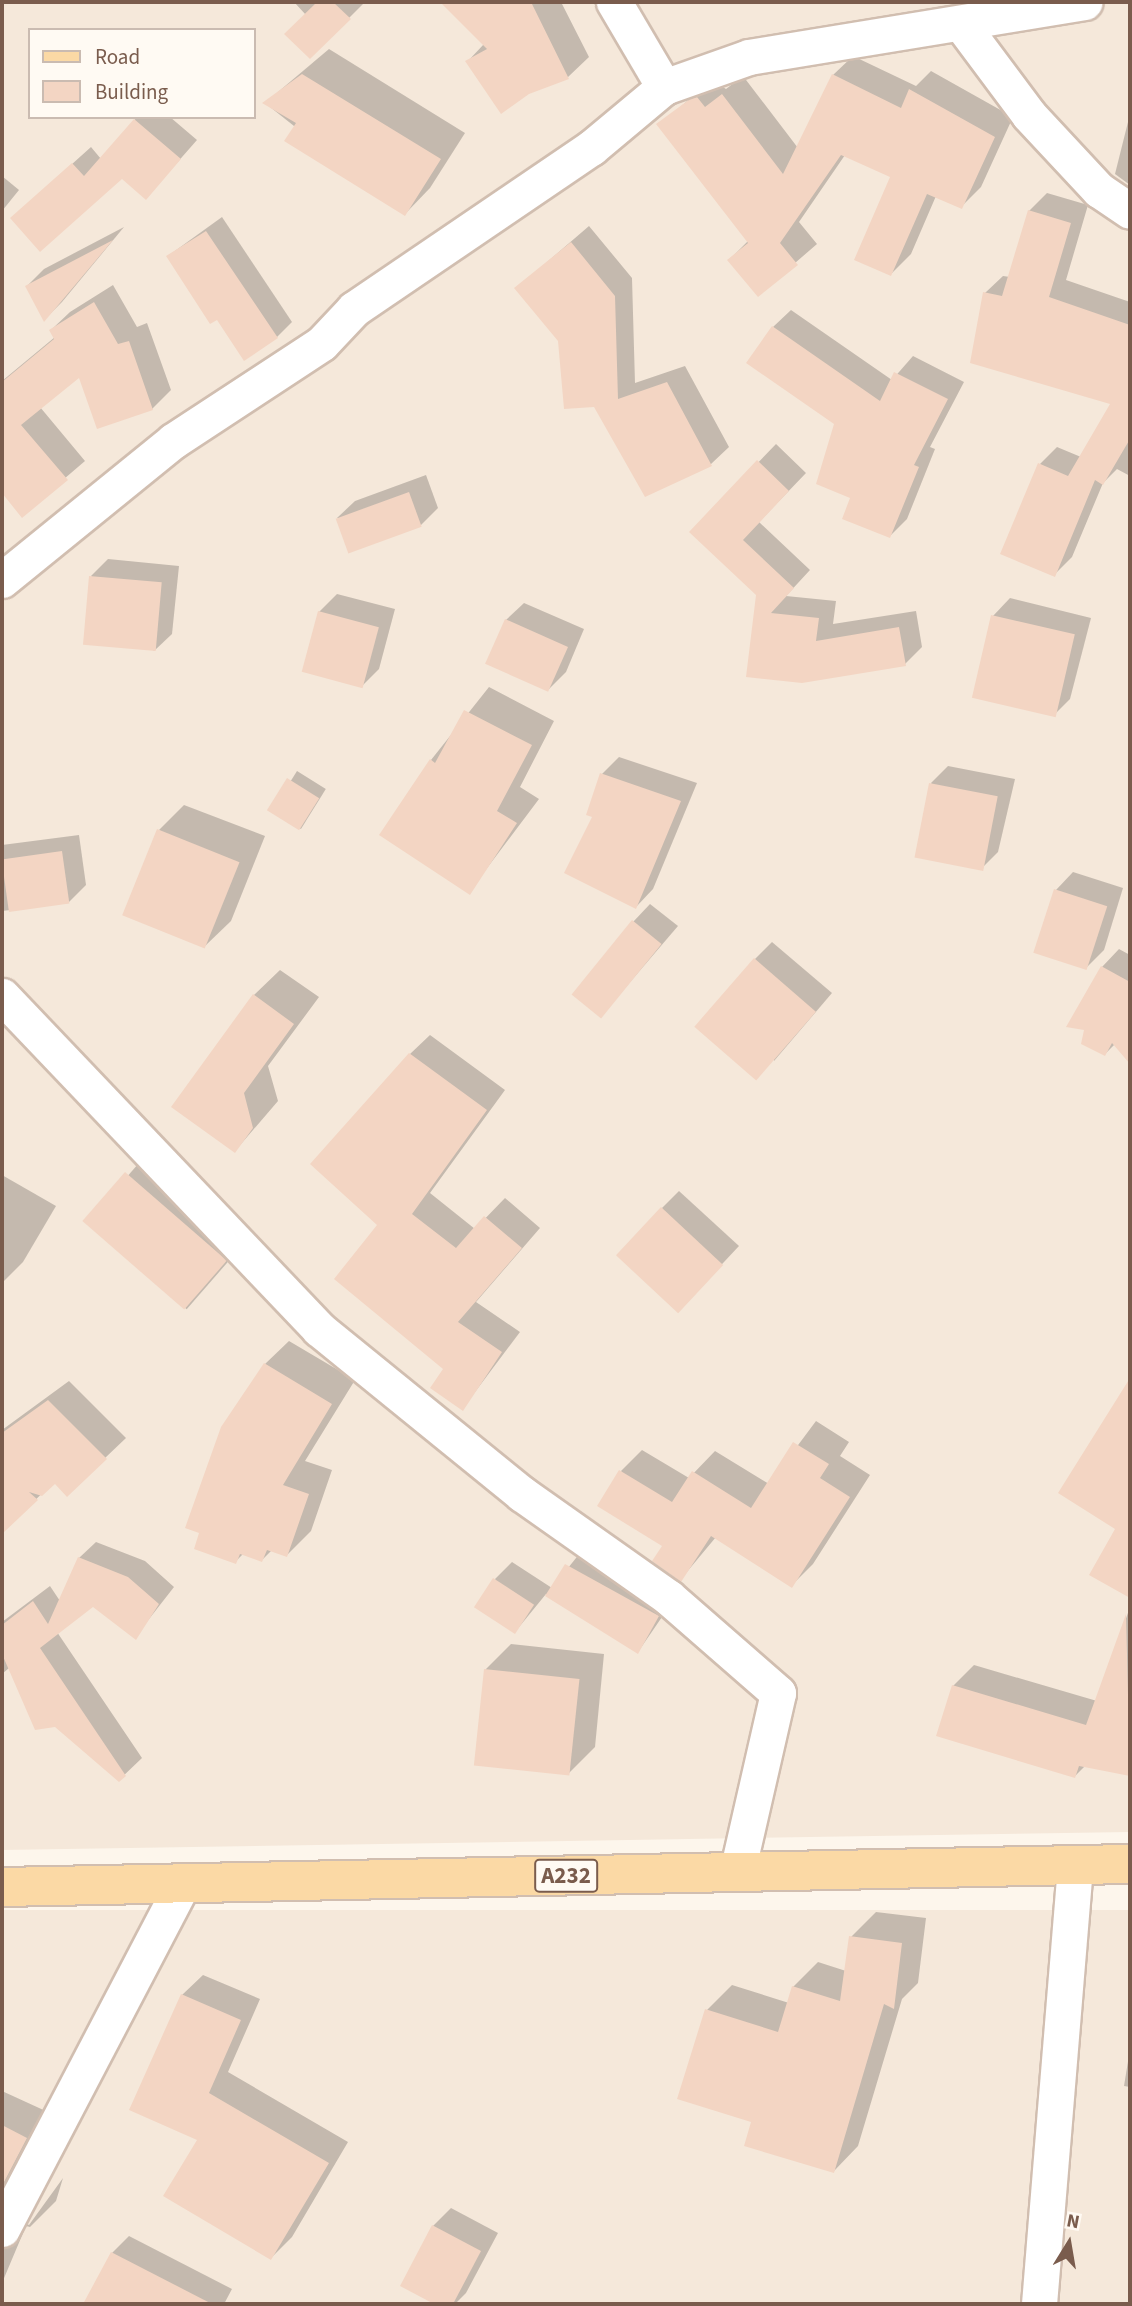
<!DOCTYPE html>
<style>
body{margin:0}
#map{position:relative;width:1132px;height:2306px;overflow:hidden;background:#fdf6ec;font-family:"Source Sans 3",sans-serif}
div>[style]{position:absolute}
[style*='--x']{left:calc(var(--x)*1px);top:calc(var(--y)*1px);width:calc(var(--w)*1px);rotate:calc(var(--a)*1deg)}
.residential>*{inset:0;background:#f5e8da;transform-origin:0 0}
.shadow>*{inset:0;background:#0003;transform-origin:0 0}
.building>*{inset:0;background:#f3d5c3;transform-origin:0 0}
.roads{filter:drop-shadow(2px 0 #d1beb0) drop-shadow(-2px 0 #d1beb0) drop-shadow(0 2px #d1beb0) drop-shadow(0 -2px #d1beb0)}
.minor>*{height:35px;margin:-17.5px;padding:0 17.5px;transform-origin:17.5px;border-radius:17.5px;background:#fff}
.primary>*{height:38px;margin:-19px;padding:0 19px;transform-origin:19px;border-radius:19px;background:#fbd9a5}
span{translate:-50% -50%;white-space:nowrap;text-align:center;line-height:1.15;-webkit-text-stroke:6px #fffaf3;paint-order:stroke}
.shield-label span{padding:2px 5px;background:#fffaf3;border:2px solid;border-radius:5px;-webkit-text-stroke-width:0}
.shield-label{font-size:23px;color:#7a5c4d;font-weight:700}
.frame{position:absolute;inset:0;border:4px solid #7a5c4d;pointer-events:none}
.legend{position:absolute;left:28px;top:28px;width:228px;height:91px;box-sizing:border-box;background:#fffaf3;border:2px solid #cabbb1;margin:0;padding:9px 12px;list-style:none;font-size:21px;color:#7a5c4d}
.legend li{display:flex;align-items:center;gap:14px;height:35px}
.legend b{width:35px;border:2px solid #cabbb1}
.north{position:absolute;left:1034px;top:2208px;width:70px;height:70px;-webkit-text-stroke:5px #fffaf3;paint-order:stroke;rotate:11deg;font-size:19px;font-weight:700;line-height:28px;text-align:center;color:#7a5c4d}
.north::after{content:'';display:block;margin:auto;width:24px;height:32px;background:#7a5c4d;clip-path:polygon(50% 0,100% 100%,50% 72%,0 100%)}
</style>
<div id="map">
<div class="residential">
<div style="clip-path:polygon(evenodd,2px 2px,1130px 2px,1130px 1832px,2px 1850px,2px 2px,30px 30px,254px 30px,254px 117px,30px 117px,30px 30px)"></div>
<div style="left:1130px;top:1910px;width:394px;height:1128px;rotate:90deg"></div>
</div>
<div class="shadow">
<div style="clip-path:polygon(294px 2px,365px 2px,310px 57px,306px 15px)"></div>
<div style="clip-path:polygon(442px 2px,561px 2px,589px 57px,568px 77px,528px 93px,468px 61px,484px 44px)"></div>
<div style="clip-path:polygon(329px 49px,465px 133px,430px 188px,405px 214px,265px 103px)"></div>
<div style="clip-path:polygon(853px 56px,916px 86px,931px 71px,1013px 117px,981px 187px,961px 207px,936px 196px,911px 254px,891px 274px,893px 176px,845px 155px,799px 222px,817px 244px,758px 295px,729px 260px,748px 241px,659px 125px,712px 80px,726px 89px,743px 76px,798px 148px,833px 75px)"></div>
<div style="clip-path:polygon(1130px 114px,1130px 185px,1115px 174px)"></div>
<div style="clip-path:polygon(137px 117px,170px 117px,197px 140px,146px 198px,122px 177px,12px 218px,91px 147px,101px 159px)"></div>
<div style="clip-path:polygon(2px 176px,19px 190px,2px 211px)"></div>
<div style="clip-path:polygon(1047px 193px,1088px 205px,1066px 280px,1130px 302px,1130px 476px,1117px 469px,1103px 483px,1072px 557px,1054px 575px,1040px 464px,1057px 447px,1081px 457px,1113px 403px,985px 293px,1003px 276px,1010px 277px,1029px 211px)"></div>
<div style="clip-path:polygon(222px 217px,292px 322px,277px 337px,217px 317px,168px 256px)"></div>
<div style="clip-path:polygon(589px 226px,632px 278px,635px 383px,685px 366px,729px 447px,711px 464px,645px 495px,560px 341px,517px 288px)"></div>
<div style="clip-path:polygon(124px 227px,62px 302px,45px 319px,27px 286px,44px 269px)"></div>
<div style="clip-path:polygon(113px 285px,137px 327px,147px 323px,171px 390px,152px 409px,80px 375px,40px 407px,85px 461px,22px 515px,2px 490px,2px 381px,55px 337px,51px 330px,70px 312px)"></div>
<div style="clip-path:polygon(791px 310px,892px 380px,913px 356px,964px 382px,930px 447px,935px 449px,907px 519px,890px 536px,852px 497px,836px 424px,773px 327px)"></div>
<div style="clip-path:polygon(776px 444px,806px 473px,759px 522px,810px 570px,786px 596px,836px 601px,833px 624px,916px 611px,922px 647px,905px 664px,802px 681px,758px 594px,691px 532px)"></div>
<div style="clip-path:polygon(426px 475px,438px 508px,421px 525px,337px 518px,355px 501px)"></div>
<div style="clip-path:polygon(108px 559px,179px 566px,172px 634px,154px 651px,91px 576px)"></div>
<div style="clip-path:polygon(337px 594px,395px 609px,379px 669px,362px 686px,319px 612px)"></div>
<div style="clip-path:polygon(1010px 598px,1091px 618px,1070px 699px,1053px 716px,993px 616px)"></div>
<div style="clip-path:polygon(524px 603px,584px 629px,566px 672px,549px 689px,506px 620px)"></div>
<div style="clip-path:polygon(489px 687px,554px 721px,520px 787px,539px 799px,469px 892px,431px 760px)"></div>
<div style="clip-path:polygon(619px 757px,697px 783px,653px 889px,636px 907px,595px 816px,602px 774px)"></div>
<div style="clip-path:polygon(948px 766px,1015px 779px,998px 852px,981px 869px,931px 783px)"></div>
<div style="left:297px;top:771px;width:34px;height:47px;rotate:32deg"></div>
<div style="clip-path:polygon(184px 805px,265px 836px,231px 921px,205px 946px,159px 830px)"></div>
<div style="clip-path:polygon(79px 835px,86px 885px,68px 903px,2px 911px,2px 845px)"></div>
<div style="clip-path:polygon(1073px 872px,1123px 888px,1104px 950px,1086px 968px,1056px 890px)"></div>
<div style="clip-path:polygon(650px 904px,678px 926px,601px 1016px,633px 922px)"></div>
<div style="clip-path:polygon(772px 942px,832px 993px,774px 1061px,755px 959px)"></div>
<div style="clip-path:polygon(1119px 949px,1130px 955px,1130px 1061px,1115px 1044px,1105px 1054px,1102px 967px)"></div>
<div style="clip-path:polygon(280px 970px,319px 997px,268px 1066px,278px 1101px,235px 1151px,254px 995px)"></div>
<div style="clip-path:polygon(430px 1035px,505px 1090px,430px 1193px,475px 1229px,505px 1198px,540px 1228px,476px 1302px,520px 1332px,463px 1408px,380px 1225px,410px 1054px)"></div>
<div style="left:152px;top:1148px;width:132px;height:99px;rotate:41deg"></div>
<div style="clip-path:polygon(2px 1175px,56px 1206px,23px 1262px,2px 1283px)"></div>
<div style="clip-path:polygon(679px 1191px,739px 1246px,695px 1293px,662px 1208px)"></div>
<div style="clip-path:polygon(289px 1341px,355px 1380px,305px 1461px,332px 1470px,311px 1531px,287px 1555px,272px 1550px,262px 1560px,244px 1553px,235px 1562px,265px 1364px)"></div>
<div style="clip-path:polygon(69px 1381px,126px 1438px,105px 1458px,55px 1481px,2px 1532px,2px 1430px)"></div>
<div style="clip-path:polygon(1130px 1381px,1130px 1596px,1092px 1575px,1122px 1531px,1061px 1492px)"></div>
<div style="clip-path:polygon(816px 1421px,849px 1442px,840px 1456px,870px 1475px,813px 1564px,791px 1586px,716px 1537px,681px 1579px,621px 1471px,642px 1450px,689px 1478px,715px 1451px,769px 1484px)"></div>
<div style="clip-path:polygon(96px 1542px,145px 1561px,174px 1587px,135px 1637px,93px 1605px,57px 1632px,142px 1758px,119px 1780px,9px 1668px,2px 1674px,2px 1622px,50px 1586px,60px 1601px,79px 1558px)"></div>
<div style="clip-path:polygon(584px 1548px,675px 1598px,638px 1652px,546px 1594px,515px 1632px,495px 1579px,512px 1562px,552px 1588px)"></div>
<div style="clip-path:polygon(1130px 1607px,1130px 1774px,1086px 1765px,1075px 1776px,953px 1686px,974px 1665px,1097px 1701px)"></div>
<div style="clip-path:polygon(511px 1644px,604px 1654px,595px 1747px,569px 1773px,485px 1670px)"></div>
<div style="clip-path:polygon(876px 1912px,926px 1918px,918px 1983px,902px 1999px,858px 2146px,834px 2171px,753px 2121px,707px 2010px,732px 1985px,789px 2003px,793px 1987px,818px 1962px,846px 1971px,851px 1937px)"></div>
<div style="clip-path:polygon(203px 1975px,260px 1999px,228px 2072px,348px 2142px,292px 2237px,271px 2258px,199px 2139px,182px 1995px)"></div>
<div style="clip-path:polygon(1130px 2049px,1130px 2087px,1124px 2086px)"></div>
<div style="clip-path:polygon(2px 2091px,50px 2113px,10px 2215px,29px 2225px,63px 2178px,56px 2201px,30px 2227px,26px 2226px,2px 2283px)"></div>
<div style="clip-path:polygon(451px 2208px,498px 2233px,466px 2293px,455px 2304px,438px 2304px,402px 2286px,433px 2226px)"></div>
<div style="clip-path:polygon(129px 2236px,232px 2289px,224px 2304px,86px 2302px,112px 2253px)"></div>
</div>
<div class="building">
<div style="clip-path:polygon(317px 2px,333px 2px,351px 19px,310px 59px,284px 34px)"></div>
<div style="clip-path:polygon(440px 2px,531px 2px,569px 79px,529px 94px,501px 114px,465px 61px,487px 49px)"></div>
<div style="clip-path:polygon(302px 74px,441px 159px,405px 216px,284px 141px,296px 123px,262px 103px)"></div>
<div style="clip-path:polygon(832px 74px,901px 108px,909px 89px,995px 137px,962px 209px,927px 194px,891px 276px,854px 260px,890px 177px,841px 155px,780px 243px,798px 265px,758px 297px,727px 260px,748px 243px,656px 124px,690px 99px,697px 97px,705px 107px,722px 94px,783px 174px)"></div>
<div style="clip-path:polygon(134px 119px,181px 159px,146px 200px,122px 179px,40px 252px,10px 218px,72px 163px,84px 176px)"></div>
<div style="clip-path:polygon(1028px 210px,1071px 223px,1049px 297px,1130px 325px,1130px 439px,1103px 485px,1095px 480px,1055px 577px,1000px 554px,1038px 463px,1068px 476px,1110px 404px,970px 363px,983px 292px,1002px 296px)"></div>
<div style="clip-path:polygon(206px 231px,278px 338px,244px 361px,217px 320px,210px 324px,166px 256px)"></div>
<div style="clip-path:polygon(113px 240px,44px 322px,25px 286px)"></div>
<div style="clip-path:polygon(571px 242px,615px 296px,618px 399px,667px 382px,712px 466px,645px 497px,594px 407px,564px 409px,558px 341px,514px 288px)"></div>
<div style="clip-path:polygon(94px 302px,118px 344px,129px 341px,153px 410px,97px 429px,79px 378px,21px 425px,68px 480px,22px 518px,2px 493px,2px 382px,54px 339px,49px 330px)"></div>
<div style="clip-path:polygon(772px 326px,880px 401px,894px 372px,948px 399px,914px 465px,919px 467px,890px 538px,842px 519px,850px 498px,816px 484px,834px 424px,746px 363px)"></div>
<div style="clip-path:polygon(757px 460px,789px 491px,743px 540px,794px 588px,771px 613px,819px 618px,816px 641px,899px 627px,906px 666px,802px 683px,746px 677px,756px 595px,689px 532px)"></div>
<div style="left:409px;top:492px;width:37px;height:78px;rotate:70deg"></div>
<div style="left:89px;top:576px;width:73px;height:69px;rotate:5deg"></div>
<div style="left:318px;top:611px;width:63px;height:63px;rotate:15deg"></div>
<div style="left:991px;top:615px;width:86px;height:85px;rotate:13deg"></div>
<div style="left:505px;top:619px;width:69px;height:49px;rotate:24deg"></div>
<div style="clip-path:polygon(464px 710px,532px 745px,497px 811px,517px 823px,470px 895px,379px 835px,430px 759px,435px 763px)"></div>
<div style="clip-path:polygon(600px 773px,681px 801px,636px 909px,564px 873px,592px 817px,586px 815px)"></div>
<div style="left:287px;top:778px;width:38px;height:38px;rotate:32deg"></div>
<div style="left:929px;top:783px;width:70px;height:76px;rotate:11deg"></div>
<div style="left:157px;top:829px;width:89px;height:93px;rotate:22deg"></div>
<div style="left:62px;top:851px;width:53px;height:61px;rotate:82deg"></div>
<div style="left:1054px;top:889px;width:56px;height:67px;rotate:18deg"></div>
<div style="left:632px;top:920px;width:38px;height:96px;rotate:39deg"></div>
<div style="left:754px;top:958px;width:82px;height:91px;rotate:41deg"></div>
<div style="clip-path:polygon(1101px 966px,1130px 982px,1130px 1064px,1112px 1043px,1105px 1056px,1081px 1044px,1084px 1030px,1066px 1027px)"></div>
<div style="clip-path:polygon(253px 994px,294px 1024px,244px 1093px,253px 1128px,235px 1153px,171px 1107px)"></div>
<div style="clip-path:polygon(409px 1053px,487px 1110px,412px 1214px,456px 1248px,484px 1216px,522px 1248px,458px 1322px,502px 1352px,463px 1411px,430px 1388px,443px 1369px,334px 1279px,377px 1225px,310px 1164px)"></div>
<div style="left:125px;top:1172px;width:135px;height:65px;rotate:41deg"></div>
<div style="left:661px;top:1207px;width:85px;height:66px;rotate:43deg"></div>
<div style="clip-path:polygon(264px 1363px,332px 1404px,283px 1485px,309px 1494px,287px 1557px,267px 1550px,262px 1562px,240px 1554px,236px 1564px,194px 1549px,199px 1533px,185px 1528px,221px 1427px)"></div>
<div style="clip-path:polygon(1130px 1378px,1130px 1598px,1089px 1575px,1115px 1529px,1058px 1493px)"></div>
<div style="clip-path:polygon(48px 1400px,107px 1459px,67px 1497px,55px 1484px,42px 1496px,29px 1492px,38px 1500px,2px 1534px,2px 1433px)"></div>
<div style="clip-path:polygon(793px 1442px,829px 1464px,820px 1478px,850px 1497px,792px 1588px,711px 1536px,681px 1582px,652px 1561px,662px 1546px,597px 1506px,619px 1470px,672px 1502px,692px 1471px,751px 1508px)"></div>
<div style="clip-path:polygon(78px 1557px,128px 1577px,159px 1604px,136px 1640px,93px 1607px,40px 1648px,126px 1776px,119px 1782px,55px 1727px,35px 1730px,2px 1654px,2px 1625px,33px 1601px,48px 1624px)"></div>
<div style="clip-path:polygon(565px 1564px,659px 1616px,638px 1654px,545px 1596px)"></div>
<div style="left:493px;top:1578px;width:49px;height:35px;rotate:33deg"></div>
<div style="clip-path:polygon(1126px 1614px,1130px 1776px,1079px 1766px,1075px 1778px,936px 1736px,952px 1685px,1086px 1725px)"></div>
<div style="left:484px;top:1669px;width:96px;height:97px;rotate:6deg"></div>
<div style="clip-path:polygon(849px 1936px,902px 1943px,894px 2009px,884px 2004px,834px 2173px,744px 2146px,751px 2122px,677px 2099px,705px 2009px,778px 2032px,792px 1986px,840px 2001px)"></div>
<div style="clip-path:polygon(181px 1994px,241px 2020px,209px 2093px,329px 2163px,271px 2260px,163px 2196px,197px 2140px,129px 2110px)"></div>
<div style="clip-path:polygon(2px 2125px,27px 2138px,2px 2186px)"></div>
<div style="clip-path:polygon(432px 2225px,481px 2251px,453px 2304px,434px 2304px,400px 2286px)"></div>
<div style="clip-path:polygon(111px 2252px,212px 2304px,83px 2304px)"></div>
</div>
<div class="roads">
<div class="minor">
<div style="--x:614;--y:2;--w:99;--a:59.5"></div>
<div style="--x:962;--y:25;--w:112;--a:53.3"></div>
<div style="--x:1029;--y:115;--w:103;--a:47"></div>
<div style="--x:1099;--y:190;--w:37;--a:34"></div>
<div style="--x:2;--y:580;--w:220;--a:-39.1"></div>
<div style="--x:173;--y:441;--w:178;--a:-33.3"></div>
<div style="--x:322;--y:343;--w:47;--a:-46.7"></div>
<div style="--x:354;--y:309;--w:287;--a:-34.2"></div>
<div style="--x:591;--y:148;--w:95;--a:-39.9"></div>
<div style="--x:664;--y:87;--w:90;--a:-19.4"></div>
<div style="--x:749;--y:57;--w:340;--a:-9.3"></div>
<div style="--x:2;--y:996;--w:460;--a:46.4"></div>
<div style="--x:319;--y:1329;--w:262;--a:39.1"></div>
<div style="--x:522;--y:1494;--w:179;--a:35.2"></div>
<div style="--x:668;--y:1597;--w:146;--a:41.1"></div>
<div style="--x:778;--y:1693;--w:184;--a:102.9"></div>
<div style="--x:2;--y:2229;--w:387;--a:-62.4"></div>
<div style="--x:1039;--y:2304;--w:441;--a:-85.3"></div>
</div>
<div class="primary">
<div style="--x:2;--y:1887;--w:1128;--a:-1.17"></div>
</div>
</div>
<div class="shield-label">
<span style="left:566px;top:1876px">A232</span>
</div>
<div class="frame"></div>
<ul class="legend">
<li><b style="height:9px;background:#fbd9a5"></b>Road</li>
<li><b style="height:19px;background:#f3d5c3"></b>Building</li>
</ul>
<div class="north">N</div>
</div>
